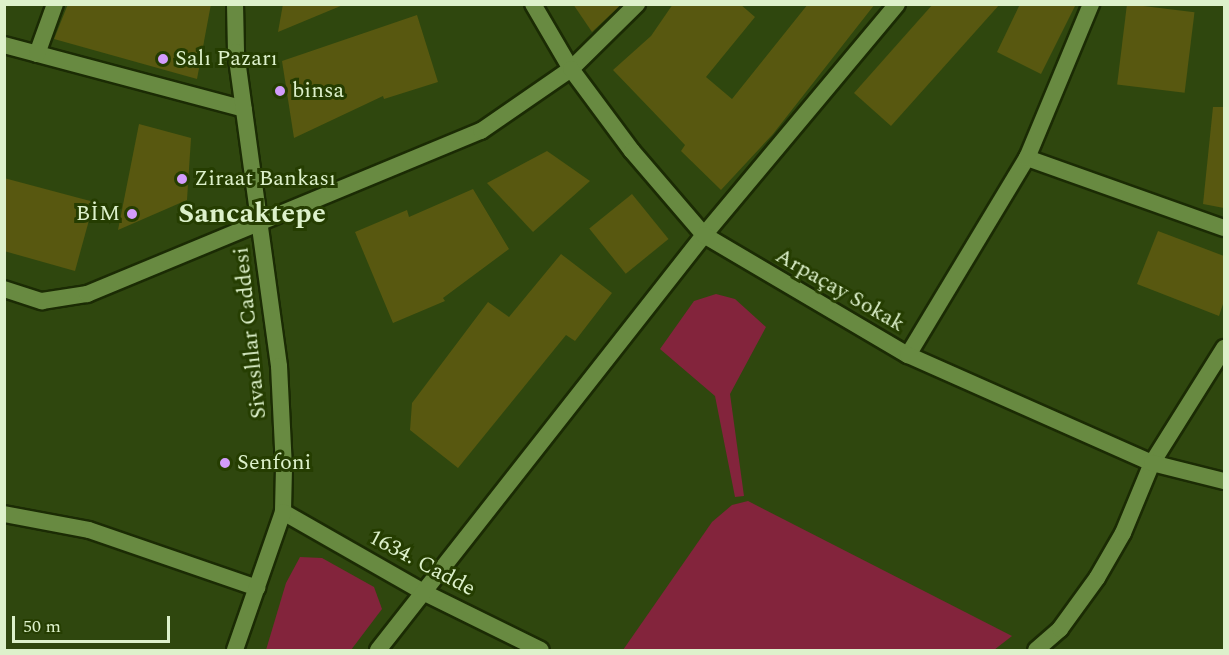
<!DOCTYPE html>
<meta charset="utf-8">
<style>
body{margin:0}
#map{position:relative;width:1229px;height:655px;overflow:hidden;background:#2f470e;font-family:Spectral,serif}
div>[style]{position:absolute}
[style*='--x']{left:calc(var(--x)*1px);top:calc(var(--y)*1px);width:calc(var(--w)*1px);rotate:calc(var(--a)*1deg)}
.green>*{inset:0;background:#83243c}
.building>*{inset:0;background:#585810;transform-origin:0 0}
.roads{filter:drop-shadow(2px 0 #1b2b04) drop-shadow(-2px 0 #1b2b04) drop-shadow(0 2px #1b2b04) drop-shadow(0 -2px #1b2b04)}
.minor>*{height:16px;margin:-8px;padding:0 8px;transform-origin:8px;border-radius:8px;background:#688a41}
.tertiary>*{height:16px;margin:-8px;padding:0 8px;transform-origin:8px;border-radius:8px;background:#688a41}
.secondary>*{height:16px;margin:-8px;padding:0 8px;transform-origin:8px;border-radius:8px;background:#688a41}
.dots>*{width:16px;height:16px;translate:-50% -50%;box-sizing:border-box;border:3px solid #253d01;border-radius:50%}
span{translate:-50% -50%;white-space:nowrap;text-align:center;line-height:1.15;-webkit-text-stroke:6px #253d01;paint-order:stroke}
.poi-label{font-size:22px;color:#ddf1cb}
.left{translate:0 -50%;text-align:left}
.right{translate:-100% -50%;text-align:right}
.street-label{font-size:22px;color:#ddf1cb}
.district-label{font-size:28px;color:#ddf1cb;font-weight:700}
.frame{position:absolute;inset:0;border:6px solid #ddf1cb;pointer-events:none}
.scale{position:absolute;left:12px;top:616px;width:158px;height:27px;box-sizing:border-box;border:3px solid #ddf1cb;border-top:0;padding-left:8px;font-size:18px;line-height:21px;white-space:nowrap;color:#ddf1cb;-webkit-text-stroke:4px #253d01;paint-order:stroke}
</style>
<div id="map">
<div class="green">
<div style="clip-path:polygon(716px 294px,735px 299px,766px 327px,730px 394px,744px 496px,735px 497px,715px 396px,660px 349px,694px 301px)"></div>
<div style="clip-path:polygon(748px 501px,1012px 636px,994px 650px,623px 650px,712px 522px,732px 505px)"></div>
<div style="clip-path:polygon(300px 557px,322px 558px,374px 587px,382px 609px,351px 650px,266px 650px,286px 583px)"></div>
</div>
<div class="building">
<div style="clip-path:polygon(68px 4px,211px 4px,197px 79px,54px 39px)"></div>
<div style="clip-path:polygon(283px 4px,343px 4px,343px 5px,278px 32px)"></div>
<div style="clip-path:polygon(573px 4px,622px 4px,592px 32px)"></div>
<div style="clip-path:polygon(673px 4px,740px 4px,755px 17px,706px 77px,732px 99px,808px 4px,875px 4px,773px 134px,721px 190px,681px 151px,685px 145px,613px 70px,651px 36px)"></div>
<div style="clip-path:polygon(933px 4px,1000px 4px,891px 126px,854px 93px)"></div>
<div style="clip-path:polygon(1020px 4px,1076px 4px,1041px 74px,997px 52px)"></div>
<div style="left:1127px;top:4px;width:68px;height:81px;rotate:7deg"></div>
<div style="clip-path:polygon(417px 15px,438px 82px,384px 99px,383px 96px,294px 138px,282px 61px)"></div>
<div style="clip-path:polygon(1213px 107px,1224px 107px,1224px 208px,1203px 204px)"></div>
<div style="clip-path:polygon(139px 124px,191px 138px,187px 200px,118px 230px)"></div>
<div style="clip-path:polygon(547px 151px,590px 181px,533px 232px,487px 183px)"></div>
<div style="clip-path:polygon(4px 178px,94px 202px,75px 271px,4px 251px)"></div>
<div style="clip-path:polygon(473px 189px,509px 249px,443px 298px,445px 301px,393px 323px,355px 232px,407px 210px,409px 217px)"></div>
<div style="left:632px;top:194px;width:58px;height:55px;rotate:51deg"></div>
<div style="clip-path:polygon(1158px 231px,1224px 256px,1224px 301px,1219px 316px,1137px 284px)"></div>
<div style="clip-path:polygon(561px 254px,612px 293px,575px 341px,566px 335px,458px 468px,410px 430px,412px 403px,488px 302px,509px 317px)"></div>
</div>
<div class="roads">
<div class="minor">
<div style="--x:4;--y:45;--w:248;--a:14.9"></div>
<div style="--x:37;--y:54;--w:53;--a:-70.2"></div>
<div style="--x:1027;--y:158;--w:209;--a:19.6"></div>
<div style="--x:4;--y:289;--w:40;--a:18"></div>
<div style="--x:42;--y:301;--w:46;--a:-8.8"></div>
<div style="--x:87;--y:294;--w:426;--a:-22.5"></div>
<div style="--x:481;--y:131;--w:109;--a:-34.6"></div>
<div style="--x:571;--y:69;--w:93;--a:-44.6"></div>
<div style="--x:908;--y:355;--w:230;--a:-58.9"></div>
<div style="--x:1027;--y:158;--w:167;--a:-67.4"></div>
<div style="--x:283;--y:512;--w:163;--a:29.7"></div>
<div style="--x:425;--y:593;--w:129;--a:26.2"></div>
<div style="--x:4;--y:514;--w:86;--a:10.7"></div>
<div style="--x:89;--y:530;--w:178;--a:19"></div>
<div style="--x:378;--y:650;--w:528;--a:-51.85"></div>
<div style="--x:704;--y:235;--w:301;--a:-50.1"></div>
<div style="--x:1036;--y:650;--w:32;--a:-41"></div>
<div style="--x:1060;--y:629;--w:63;--a:-54"></div>
<div style="--x:1097;--y:578;--w:52;--a:-60"></div>
<div style="--x:1123;--y:533;--w:76;--a:-67.5"></div>
<div style="--x:1152;--y:463;--w:136;--a:-57.9"></div>
</div>
<div class="tertiary">
<div style="--x:533;--y:4;--w:75;--a:59.7"></div>
<div style="--x:571;--y:69;--w:102;--a:53.4"></div>
<div style="--x:632;--y:151;--w:111;--a:49.4"></div>
<div style="--x:704;--y:235;--w:237;--a:30.5"></div>
<div style="--x:908;--y:355;--w:267;--a:23.9"></div>
<div style="--x:1152;--y:463;--w:74;--a:14"></div>
</div>
<div class="secondary">
<div style="--x:235;--y:4;--w:48;--a:88.8"></div>
<div style="--x:236;--y:52;--w:317;--a:82.2"></div>
<div style="--x:279;--y:366;--w:101;--a:87.2"></div>
<div style="--x:284;--y:467;--w:45;--a:91.3"></div>
<div style="--x:283;--y:512;--w:146;--a:109.2"></div>
</div>
</div>
<div class="dots">
<div style="left:163px;top:59px;background:#d39cfc"></div>
<div style="left:280px;top:91px;background:#d39cfc"></div>
<div style="left:182px;top:179px;background:#d39cfc"></div>
<div style="left:132px;top:214px;background:#d39cfc"></div>
<div style="left:225px;top:463px;background:#d39cfc"></div>
</div>
<div class="poi-label">
<span class="left" style="left:175px;top:59px">Salı Pazarı</span>
<span class="left" style="left:292px;top:91px">binsa</span>
<span class="left" style="left:194px;top:179px">Ziraat Bankası</span>
<span class="right" style="left:120px;top:214px">BİM</span>
<span class="left" style="left:237px;top:463px">Senfoni</span>
</div>
<div class="street-label">
<span style="left:840px;top:290px;rotate:30deg">Arpaçay Sokak</span>
<span style="left:250px;top:333px;rotate:-96deg">Sivaslılar Caddesi</span>
<span style="left:422px;top:563px;rotate:28deg">1634. Cadde</span>
</div>
<div class="district-label">
<span style="left:252px;top:214px">Sancaktepe</span>
</div>
<div class="frame"></div>
<div class="scale">50 m</div>
</div>
